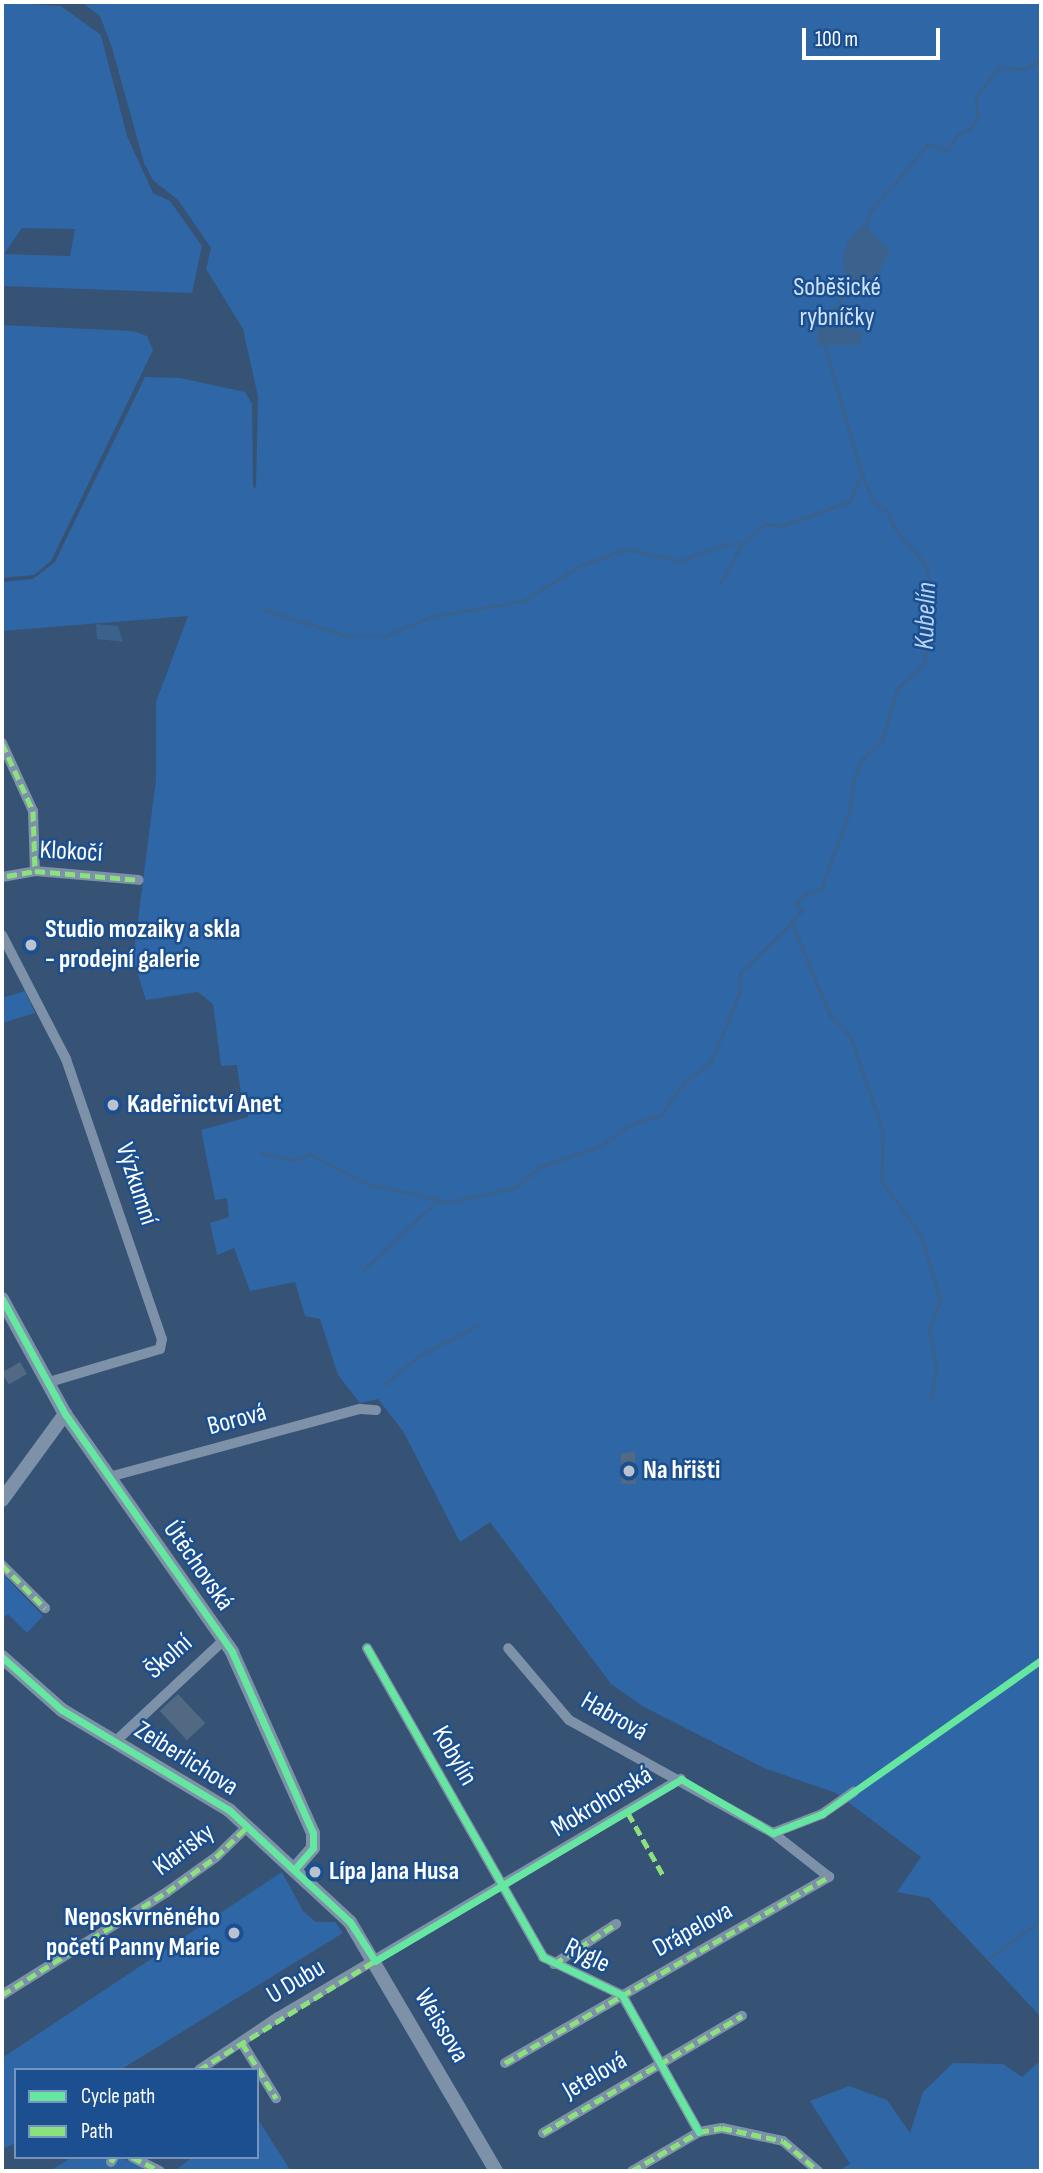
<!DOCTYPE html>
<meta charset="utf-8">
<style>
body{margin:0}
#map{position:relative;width:1043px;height:2173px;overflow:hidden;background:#365274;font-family:"Sofia Sans Condensed",sans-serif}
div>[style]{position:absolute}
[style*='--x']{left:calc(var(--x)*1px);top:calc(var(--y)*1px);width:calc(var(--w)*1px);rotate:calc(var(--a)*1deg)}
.green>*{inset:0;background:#2f66a5}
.water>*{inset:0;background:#3b618d}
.stream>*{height:2.5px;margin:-1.25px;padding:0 1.25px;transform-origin:1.25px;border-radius:1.25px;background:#3b618d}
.building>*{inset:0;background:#526984;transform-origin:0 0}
.minor>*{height:10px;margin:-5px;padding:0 5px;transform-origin:5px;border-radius:5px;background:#7d92a8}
.tertiary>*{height:14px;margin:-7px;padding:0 7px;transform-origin:7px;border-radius:7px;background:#7d92a8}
.quiet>*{height:5px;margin-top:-2.5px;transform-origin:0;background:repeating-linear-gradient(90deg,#8de07e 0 10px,transparent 0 15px)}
.cycleway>*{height:7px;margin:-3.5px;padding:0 3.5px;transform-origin:3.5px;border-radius:3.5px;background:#66e7a1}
.dots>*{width:19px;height:19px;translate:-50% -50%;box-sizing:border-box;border:4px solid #1b4f8f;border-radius:50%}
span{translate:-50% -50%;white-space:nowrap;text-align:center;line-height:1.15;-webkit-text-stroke:5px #1b4f8f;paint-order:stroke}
.park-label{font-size:26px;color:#cfe3fa}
.street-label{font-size:26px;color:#fff}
.poi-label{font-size:26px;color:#fff;font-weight:700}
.left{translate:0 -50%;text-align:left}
.right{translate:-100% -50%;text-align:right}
.water-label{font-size:28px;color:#b5d3f5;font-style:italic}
.frame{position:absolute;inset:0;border:4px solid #fff;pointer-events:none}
.legend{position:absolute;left:14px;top:2068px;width:245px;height:91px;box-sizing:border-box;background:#1b4f8f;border:2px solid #7695bc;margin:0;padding:9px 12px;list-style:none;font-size:21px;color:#fff}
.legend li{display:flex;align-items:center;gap:14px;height:35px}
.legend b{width:35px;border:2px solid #7695bc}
.scale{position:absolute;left:802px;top:28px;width:138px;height:32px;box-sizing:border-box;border:4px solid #fff;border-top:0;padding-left:9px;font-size:21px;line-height:24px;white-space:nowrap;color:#fff;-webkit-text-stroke:5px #1b4f8f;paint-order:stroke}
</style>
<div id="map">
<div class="green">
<div style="clip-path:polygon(evenodd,2px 2px,61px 6px,101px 35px,127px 136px,153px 193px,170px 201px,202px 246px,192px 293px,2px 286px,2px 2px,22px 228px,75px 229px,70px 256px,4px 254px,22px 228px)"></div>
<div style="clip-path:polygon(81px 2px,1041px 2px,1041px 2017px,929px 1898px,897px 1892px,921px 1857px,836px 1793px,764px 1768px,644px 1707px,611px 1684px,490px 1522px,460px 1542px,403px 1431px,378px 1399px,360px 1403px,338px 1375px,320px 1319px,305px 1316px,295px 1282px,250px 1291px,234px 1248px,217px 1255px,210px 1223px,229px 1217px,227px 1198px,215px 1200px,201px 1130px,248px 1117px,247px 1092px,241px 1093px,237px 1065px,221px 1066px,213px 1004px,198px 992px,146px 1000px,133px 959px,156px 779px,156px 702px,188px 616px,2px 631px,2px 582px,33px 579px,55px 562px,145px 377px,180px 378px,245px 392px,252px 404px,253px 487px,256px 488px,258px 397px,243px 329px,206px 269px,211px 248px,178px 200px,153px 180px,144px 163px,112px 48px,100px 16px)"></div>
<div style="clip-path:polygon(2px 325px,133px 331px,147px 336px,153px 350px,51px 561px,34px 575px,2px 578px)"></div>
<div style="clip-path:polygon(25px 991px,35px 1013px,2px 1023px,2px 998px)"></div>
<div style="clip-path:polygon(2px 1573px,43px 1616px,27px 1633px,8px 1614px,2px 1619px)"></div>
<div style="clip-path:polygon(282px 1872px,303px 1911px,316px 1922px,335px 1922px,343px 1933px,120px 2070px,16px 2070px,16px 2143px,2px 2149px,2px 2058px)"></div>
<div style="clip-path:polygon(1041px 2060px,1041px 2171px,838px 2171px,850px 2164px,810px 2101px,849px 2086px,887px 2100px,910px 2133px,923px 2092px,953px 2063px,1003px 2064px,1022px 2077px)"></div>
<div style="clip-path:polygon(257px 2118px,291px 2171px,174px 2171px,193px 2157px,257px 2157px)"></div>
<div style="clip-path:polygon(73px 2157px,119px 2157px,151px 2171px,49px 2171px)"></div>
</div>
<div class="water">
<div style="clip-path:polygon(863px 223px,890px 251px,879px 272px,857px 291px,848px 284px,843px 261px,847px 243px)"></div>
<div style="clip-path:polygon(834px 323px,862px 332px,860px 345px,817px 345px,817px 329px)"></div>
<div style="clip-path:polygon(96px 624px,118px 626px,123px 642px,97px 639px)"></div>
</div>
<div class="stream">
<div style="--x:1041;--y:35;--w:5;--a:90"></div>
<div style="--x:867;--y:226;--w:13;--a:-81"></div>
<div style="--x:869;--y:213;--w:89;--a:-49.5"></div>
<div style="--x:927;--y:145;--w:22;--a:13"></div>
<div style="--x:948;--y:150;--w:17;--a:-59"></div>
<div style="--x:957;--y:135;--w:13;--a:-23"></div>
<div style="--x:969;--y:130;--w:14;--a:-54"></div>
<div style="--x:977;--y:119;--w:23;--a:-92"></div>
<div style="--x:976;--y:96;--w:36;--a:-51"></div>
<div style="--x:999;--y:68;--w:25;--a:2"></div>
<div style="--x:1024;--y:69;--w:19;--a:-28"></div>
<div style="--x:824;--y:327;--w:49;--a:-58.2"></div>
<div style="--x:824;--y:343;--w:135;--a:73.7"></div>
<div style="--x:862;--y:473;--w:31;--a:68"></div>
<div style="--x:874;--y:502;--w:18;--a:34"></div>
<div style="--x:889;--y:512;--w:16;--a:72"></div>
<div style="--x:894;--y:527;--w:51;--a:49.8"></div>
<div style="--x:927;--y:566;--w:46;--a:83.8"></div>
<div style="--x:932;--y:612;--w:51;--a:97.8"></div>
<div style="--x:925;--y:663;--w:37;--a:137"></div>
<div style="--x:898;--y:688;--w:55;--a:106.8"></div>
<div style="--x:882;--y:741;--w:28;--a:136"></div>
<div style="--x:862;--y:760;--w:20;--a:114"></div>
<div style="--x:854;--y:778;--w:31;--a:96"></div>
<div style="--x:851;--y:809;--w:86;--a:110.3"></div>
<div style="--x:821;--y:890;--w:16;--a:166"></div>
<div style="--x:805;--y:894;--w:13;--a:129"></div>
<div style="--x:797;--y:904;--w:9;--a:54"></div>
<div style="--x:802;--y:911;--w:15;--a:132"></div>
<div style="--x:792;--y:922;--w:100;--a:67.8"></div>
<div style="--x:830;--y:1015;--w:30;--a:46"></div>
<div style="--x:851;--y:1037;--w:99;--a:71.2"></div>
<div style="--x:883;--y:1131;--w:50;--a:91.1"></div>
<div style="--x:882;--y:1181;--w:67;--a:54.2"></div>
<div style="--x:921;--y:1235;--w:68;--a:72.9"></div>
<div style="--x:941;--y:1300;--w:31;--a:112"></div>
<div style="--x:929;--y:1329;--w:41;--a:78.7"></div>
<div style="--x:937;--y:1369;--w:31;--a:101"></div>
<div style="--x:720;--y:583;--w:45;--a:-60.6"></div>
<div style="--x:263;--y:609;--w:87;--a:18"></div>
<div style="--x:346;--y:636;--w:39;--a:0"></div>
<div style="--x:385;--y:636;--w:52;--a:-22.6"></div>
<div style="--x:433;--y:616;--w:91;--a:-9.5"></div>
<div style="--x:523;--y:601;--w:68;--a:-31.8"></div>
<div style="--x:581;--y:565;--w:48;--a:-19.6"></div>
<div style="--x:626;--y:549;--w:54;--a:12.8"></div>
<div style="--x:679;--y:561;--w:51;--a:-19.5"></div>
<div style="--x:727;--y:544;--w:15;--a:0"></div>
<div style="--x:742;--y:544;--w:30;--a:-41"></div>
<div style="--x:765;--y:524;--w:16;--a:7"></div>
<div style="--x:781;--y:526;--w:73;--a:-19.9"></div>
<div style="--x:850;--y:501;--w:30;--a:-66"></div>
<div style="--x:261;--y:1153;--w:34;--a:12"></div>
<div style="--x:294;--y:1160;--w:17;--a:-21"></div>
<div style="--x:310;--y:1154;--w:62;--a:27.8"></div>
<div style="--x:365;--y:1183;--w:87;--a:12.6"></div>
<div style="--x:450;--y:1202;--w:68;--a:-12.8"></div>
<div style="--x:516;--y:1187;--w:31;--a:-40"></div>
<div style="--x:540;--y:1167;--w:65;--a:-19"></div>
<div style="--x:601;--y:1146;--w:37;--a:-36"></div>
<div style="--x:631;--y:1124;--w:31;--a:-17"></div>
<div style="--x:661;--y:1115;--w:42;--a:-54.8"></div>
<div style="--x:685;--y:1081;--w:32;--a:-36"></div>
<div style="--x:711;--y:1062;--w:76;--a:-67.5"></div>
<div style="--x:740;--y:992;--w:19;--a:-90"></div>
<div style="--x:740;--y:973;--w:73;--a:-44.4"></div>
<div style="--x:363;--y:1270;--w:101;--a:-43"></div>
<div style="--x:383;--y:1386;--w:45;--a:-40.5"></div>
<div style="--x:417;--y:1357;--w:67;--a:-27.7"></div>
<div style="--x:989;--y:1958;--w:64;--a:-36.2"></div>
</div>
<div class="building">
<div style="left:20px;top:1362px;width:14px;height:21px;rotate:60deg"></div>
<div style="clip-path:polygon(635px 1451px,636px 1484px,621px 1484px,621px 1454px)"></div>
<div style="left:178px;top:1694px;width:40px;height:25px;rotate:47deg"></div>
</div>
<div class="minor">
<div style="--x:2;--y:743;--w:75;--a:65.5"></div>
<div style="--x:33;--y:811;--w:60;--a:88.1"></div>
<div style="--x:2;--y:877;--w:34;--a:-10"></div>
<div style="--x:35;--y:871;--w:104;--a:4.9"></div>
<div style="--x:2;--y:935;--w:140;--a:62.7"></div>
<div style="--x:66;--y:1059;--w:296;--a:71.1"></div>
<div style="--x:162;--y:1339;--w:10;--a:101"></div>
<div style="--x:160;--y:1349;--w:116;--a:163.4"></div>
<div style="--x:109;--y:1477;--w:260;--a:-15.2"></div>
<div style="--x:360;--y:1409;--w:16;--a:4"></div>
<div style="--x:2;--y:1565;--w:61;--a:45"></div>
<div style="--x:367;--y:1648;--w:356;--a:60.3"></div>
<div style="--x:543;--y:1957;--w:88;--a:25.7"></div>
<div style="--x:622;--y:1995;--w:157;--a:60.7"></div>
<div style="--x:117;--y:1740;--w:146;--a:-43.1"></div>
<div style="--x:773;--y:1833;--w:53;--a:-21.2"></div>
<div style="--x:822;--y:1814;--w:39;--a:-35"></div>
<div style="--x:554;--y:1964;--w:74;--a:-32.8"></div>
<div style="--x:2;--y:1995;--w:195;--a:-32"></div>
<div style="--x:167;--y:1892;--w:60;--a:-35.5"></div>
<div style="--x:216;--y:1857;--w:45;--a:-44.1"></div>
<div style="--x:242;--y:2043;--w:65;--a:58.3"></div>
<div style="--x:505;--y:2063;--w:374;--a:-29.9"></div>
<div style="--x:829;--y:1877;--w:71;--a:-141.8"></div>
<div style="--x:773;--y:1833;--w:233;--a:-151"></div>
<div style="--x:569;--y:1720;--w:94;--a:-130.3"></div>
<div style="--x:199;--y:2070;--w:95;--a:-33.9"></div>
<div style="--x:278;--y:2017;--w:468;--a:-30.6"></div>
<div style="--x:543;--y:2133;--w:231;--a:-30.5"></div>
<div style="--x:132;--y:2157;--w:31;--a:27"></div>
<div style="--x:111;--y:2162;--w:6;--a:-59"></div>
<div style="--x:632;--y:2171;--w:78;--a:-30.2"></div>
<div style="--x:699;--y:2132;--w:23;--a:-10"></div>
<div style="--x:722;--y:2128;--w:62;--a:12"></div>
<div style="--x:783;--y:2141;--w:46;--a:40.6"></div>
</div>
<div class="tertiary">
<div style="--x:2;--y:1299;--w:131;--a:61.3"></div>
<div style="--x:65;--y:1414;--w:291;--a:54.9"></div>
<div style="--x:232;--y:1652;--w:198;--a:65.9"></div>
<div style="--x:313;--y:1833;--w:15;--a:90"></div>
<div style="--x:313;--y:1848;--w:28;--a:131"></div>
<div style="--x:2;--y:1500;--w:107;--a:-53.8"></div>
<div style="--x:2;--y:1657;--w:80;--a:41.5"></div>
<div style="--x:62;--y:1710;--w:195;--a:30.9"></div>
<div style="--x:229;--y:1810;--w:165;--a:42.8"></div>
<div style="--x:350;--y:1922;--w:289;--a:59.6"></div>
</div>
<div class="quiet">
<div style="--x:2;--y:743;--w:75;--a:65.5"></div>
<div style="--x:33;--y:811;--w:60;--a:88.1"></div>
<div style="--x:7;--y:876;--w:28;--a:-10"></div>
<div style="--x:35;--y:871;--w:104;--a:4.9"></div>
<div style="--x:2;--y:1565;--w:61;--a:45"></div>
<div style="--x:628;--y:1813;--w:71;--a:60.6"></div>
<div style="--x:554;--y:1964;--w:74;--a:-32.8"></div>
<div style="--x:2;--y:1995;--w:195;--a:-32"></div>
<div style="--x:167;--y:1892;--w:60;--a:-35.5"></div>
<div style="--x:216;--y:1857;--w:45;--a:-44.1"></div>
<div style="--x:242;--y:2043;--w:65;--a:58.3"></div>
<div style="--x:505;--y:2063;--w:374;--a:-29.9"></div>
<div style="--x:199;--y:2070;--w:207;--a:-31.8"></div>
<div style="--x:543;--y:2133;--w:231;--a:-30.5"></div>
<div style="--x:132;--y:2157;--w:31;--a:27"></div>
<div style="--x:111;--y:2162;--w:6;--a:-59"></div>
<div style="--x:632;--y:2171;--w:78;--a:-30.2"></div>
<div style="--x:699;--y:2132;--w:23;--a:-10"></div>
<div style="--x:722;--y:2128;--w:62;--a:12"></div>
<div style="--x:783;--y:2141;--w:46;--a:40.6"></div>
</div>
<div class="cycleway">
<div style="--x:2;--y:1299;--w:131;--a:61.3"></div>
<div style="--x:65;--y:1414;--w:291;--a:54.9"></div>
<div style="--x:232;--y:1652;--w:198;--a:65.9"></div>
<div style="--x:313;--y:1833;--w:15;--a:90"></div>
<div style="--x:313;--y:1848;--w:28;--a:131"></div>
<div style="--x:367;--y:1648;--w:356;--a:60.3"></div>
<div style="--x:543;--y:1957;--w:88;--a:25.7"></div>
<div style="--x:622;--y:1995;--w:157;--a:60.7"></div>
<div style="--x:2;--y:1657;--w:80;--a:41.5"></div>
<div style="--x:62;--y:1710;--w:195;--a:30.9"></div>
<div style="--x:229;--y:1810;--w:165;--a:42.8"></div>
<div style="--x:350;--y:1922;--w:46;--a:57.3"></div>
<div style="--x:375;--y:1961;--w:356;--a:-30.7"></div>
<div style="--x:681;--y:1779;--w:107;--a:30.4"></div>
<div style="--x:773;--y:1833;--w:53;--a:-21.2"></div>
<div style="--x:822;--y:1814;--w:268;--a:-35.1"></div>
</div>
<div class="dots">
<div style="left:31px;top:945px;background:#b9c2ce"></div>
<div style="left:113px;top:1105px;background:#b9c2ce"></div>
<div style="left:629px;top:1471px;background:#b9c2ce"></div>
<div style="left:315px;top:1872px;background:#b9c2ce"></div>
<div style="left:234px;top:1933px;background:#b9c2ce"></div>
</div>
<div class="park-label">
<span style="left:837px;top:303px">Soběšické<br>rybníčky</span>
</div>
<div class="street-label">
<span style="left:71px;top:852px;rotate:3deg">Klokočí</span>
<span style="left:136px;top:1184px;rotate:72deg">Výzkumní</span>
<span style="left:237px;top:1420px;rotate:-15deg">Borová</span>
<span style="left:198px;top:1566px;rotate:55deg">Útěchovská</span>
<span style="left:169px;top:1657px;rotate:-41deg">Školní</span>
<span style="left:614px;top:1717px;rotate:30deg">Habrová</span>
<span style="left:454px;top:1756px;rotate:60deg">Kobylín</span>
<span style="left:186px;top:1759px;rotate:32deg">Zeiberlichova</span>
<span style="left:602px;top:1802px;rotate:-31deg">Mokrohorská</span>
<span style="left:184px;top:1850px;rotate:-37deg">Klarisky</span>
<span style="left:693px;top:1930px;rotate:-29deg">Drápelova</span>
<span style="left:587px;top:1956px;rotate:26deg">Rygle</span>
<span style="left:296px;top:1982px;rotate:-31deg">U Dubu</span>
<span style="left:441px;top:2026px;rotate:59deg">Weissova</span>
<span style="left:595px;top:2076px;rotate:-30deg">Jetelová</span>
</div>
<div class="poi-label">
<span class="left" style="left:45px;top:945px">Studio mozaiky a skla<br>- prodejní galerie</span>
<span class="left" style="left:127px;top:1105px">Kadeřnictví Anet</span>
<span class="left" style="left:643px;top:1471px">Na hřišti</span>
<span class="left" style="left:329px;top:1872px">Lípa Jana Husa</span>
<span class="right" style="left:220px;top:1933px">Neposkvrněného<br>početí Panny Marie</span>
</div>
<div class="water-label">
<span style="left:926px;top:616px;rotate:-88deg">Kubelín</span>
</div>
<div class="frame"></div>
<ul class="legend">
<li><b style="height:9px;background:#66e7a1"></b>Cycle path</li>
<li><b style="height:9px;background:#8de07e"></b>Path</li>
</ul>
<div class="scale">100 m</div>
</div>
